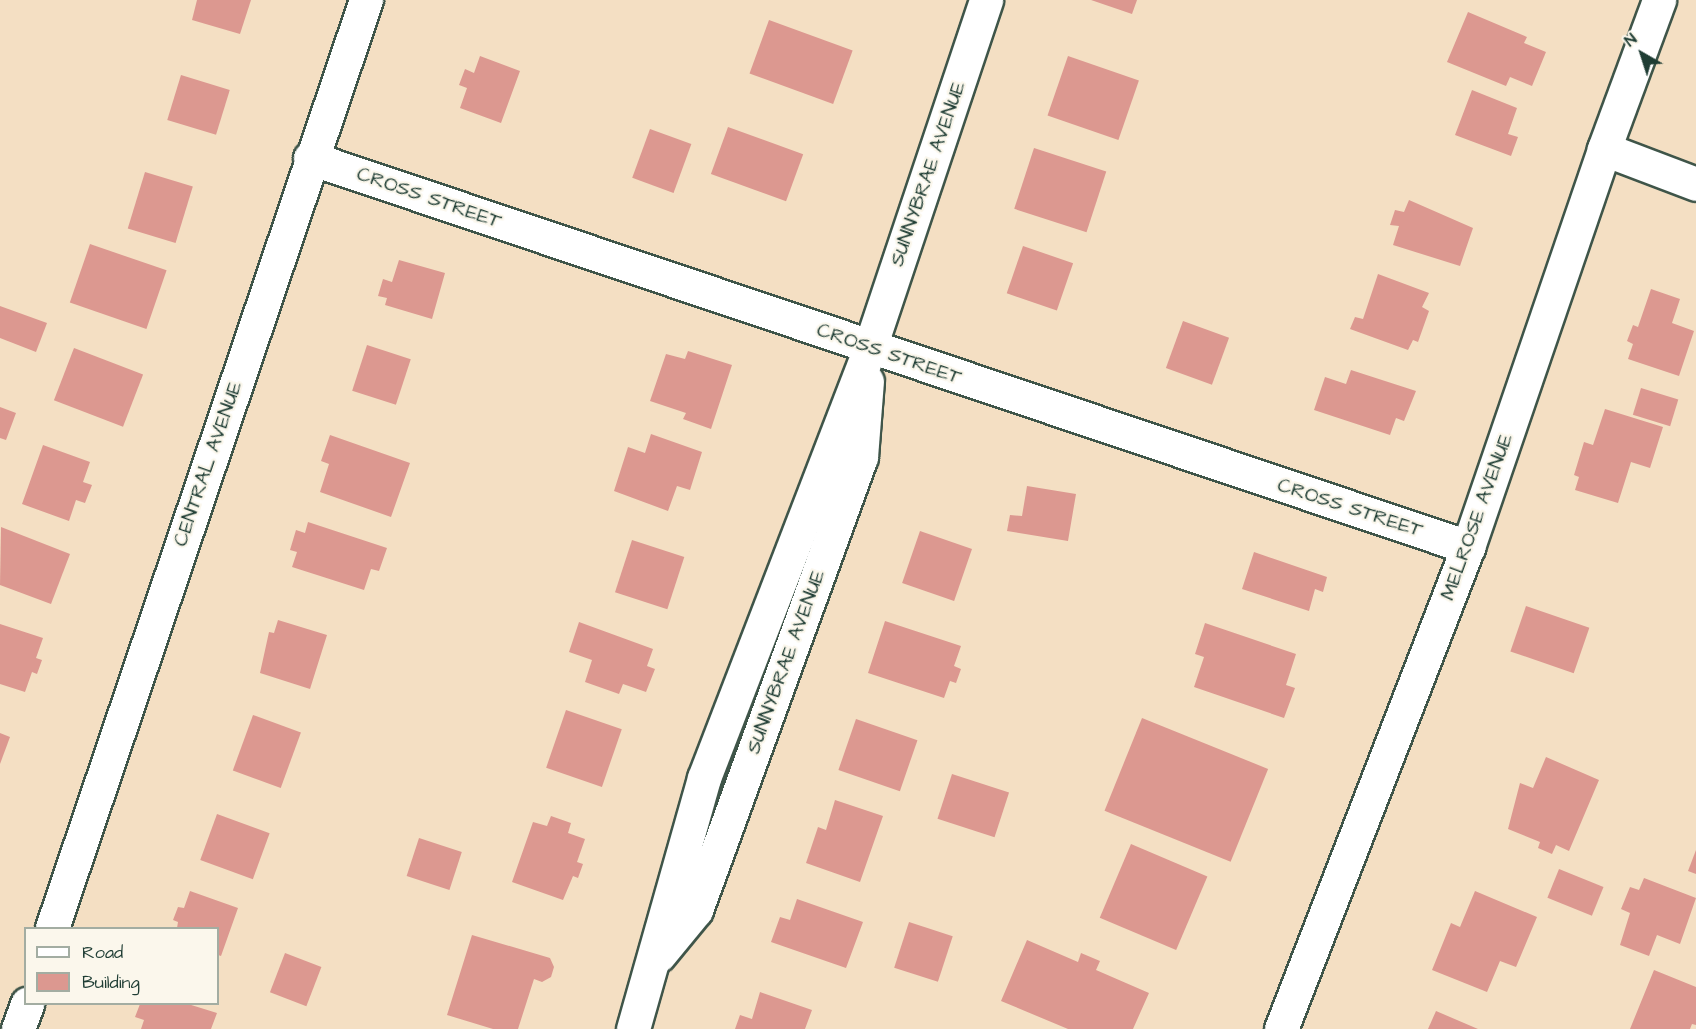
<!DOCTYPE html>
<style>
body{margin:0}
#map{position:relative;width:1696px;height:1029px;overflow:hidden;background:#f4dfc3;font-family:"Architects Daughter",sans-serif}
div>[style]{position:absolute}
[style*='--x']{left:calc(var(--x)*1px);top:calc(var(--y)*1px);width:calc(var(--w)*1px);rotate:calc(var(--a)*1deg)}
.building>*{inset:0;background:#dc9890;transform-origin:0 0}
.roads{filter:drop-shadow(2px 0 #3f5549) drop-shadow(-2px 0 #3f5549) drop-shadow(0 2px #3f5549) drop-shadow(0 -2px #3f5549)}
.minor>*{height:33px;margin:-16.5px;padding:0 16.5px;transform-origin:16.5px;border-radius:16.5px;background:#fff}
span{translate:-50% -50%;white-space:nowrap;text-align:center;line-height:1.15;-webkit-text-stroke:4.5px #fbf7ec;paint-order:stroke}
.street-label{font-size:20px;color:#1f3d34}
.legend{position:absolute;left:24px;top:927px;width:195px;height:78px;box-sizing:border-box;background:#fbf7ec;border:2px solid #a3ada2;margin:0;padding:8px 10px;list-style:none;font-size:18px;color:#1f3d34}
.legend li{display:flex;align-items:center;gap:12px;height:30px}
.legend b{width:30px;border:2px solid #a3ada2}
.north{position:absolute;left:1612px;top:24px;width:60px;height:60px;-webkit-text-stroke:4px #fbf7ec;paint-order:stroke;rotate:321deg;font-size:16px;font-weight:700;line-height:24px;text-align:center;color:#1f3d34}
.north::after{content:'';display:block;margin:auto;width:21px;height:27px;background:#1f3d34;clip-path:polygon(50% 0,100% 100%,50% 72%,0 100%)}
</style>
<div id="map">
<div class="building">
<div style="clip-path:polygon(197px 0,251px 0,240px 34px,192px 20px)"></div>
<div style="clip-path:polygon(1091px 0,1137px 0,1132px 14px)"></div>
<div style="clip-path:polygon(1468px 12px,1527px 37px,1524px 43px,1546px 52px,1532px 86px,1510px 77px,1506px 86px,1447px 62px)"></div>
<div style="left:769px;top:20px;width:89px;height:57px;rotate:20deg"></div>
<div style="clip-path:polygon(480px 56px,520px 71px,501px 123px,460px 108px,467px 88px,459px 85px,465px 69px,474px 73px)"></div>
<div style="left:1068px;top:56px;width:75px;height:63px;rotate:19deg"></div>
<div style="left:181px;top:75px;width:51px;height:47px;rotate:17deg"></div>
<div style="clip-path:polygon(1472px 90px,1517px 108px,1508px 134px,1518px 137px,1511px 156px,1455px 135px)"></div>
<div style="left:728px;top:127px;width:80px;height:50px;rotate:20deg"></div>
<div style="left:650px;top:129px;width:44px;height:52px;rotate:20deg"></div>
<div style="left:1034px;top:148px;width:76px;height:64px;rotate:18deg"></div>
<div style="left:145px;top:172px;width:50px;height:59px;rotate:17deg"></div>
<div style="clip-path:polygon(1409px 200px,1473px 228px,1460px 266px,1393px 245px,1399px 226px,1390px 225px,1395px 210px,1404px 212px)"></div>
<div style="left:90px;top:244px;width:81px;height:62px;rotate:19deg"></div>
<div style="left:1023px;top:246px;width:53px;height:50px;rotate:19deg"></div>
<div style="clip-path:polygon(399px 260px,445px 273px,432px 319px,385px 305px,387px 298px,378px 296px,383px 279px,392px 282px)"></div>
<div style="clip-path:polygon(1378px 274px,1429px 293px,1422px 307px,1429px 311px,1418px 342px,1413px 340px,1408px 350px,1350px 329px,1355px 317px,1363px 319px)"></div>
<div style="clip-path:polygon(1651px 289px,1680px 299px,1672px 323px,1694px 331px,1679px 376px,1628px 359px,1633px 344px,1627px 341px,1633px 325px,1638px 327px)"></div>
<div style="clip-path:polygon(0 306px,47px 323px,36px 352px,0 338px)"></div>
<div style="left:1183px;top:321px;width:49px;height:50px;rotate:20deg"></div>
<div style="left:367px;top:345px;width:46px;height:48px;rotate:18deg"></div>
<div style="left:74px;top:348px;width:74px;height:56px;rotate:21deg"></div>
<div style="clip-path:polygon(688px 351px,732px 365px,711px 429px,683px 419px,686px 413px,650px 401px,666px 354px,685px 359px)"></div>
<div style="clip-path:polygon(1351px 370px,1416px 391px,1404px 421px,1396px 418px,1390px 435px,1314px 410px,1325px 377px,1346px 384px)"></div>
<div style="left:1641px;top:388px;width:39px;height:28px;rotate:17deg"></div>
<div style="clip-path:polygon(0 407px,16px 413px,6px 440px,0 438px)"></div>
<div style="clip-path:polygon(1605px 409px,1663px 427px,1650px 468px,1631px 462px,1618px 503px,1575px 490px,1579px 477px,1574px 475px,1584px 442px,1593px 445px)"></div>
<div style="clip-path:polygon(651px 434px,702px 452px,690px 490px,677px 486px,668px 511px,614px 491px,628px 447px,645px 453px)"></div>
<div style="clip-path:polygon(330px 435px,410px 463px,391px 517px,320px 492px,329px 464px,321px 461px)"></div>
<div style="clip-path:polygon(43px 445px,90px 462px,83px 482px,92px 485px,85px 503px,76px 500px,69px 521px,22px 504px)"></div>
<div style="clip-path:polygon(1027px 486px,1076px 494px,1068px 541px,1007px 531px,1010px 515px,1022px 516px)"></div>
<div style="clip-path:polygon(308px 522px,387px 548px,379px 571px,371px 569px,364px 590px,292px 567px,297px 552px,290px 550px,296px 530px,305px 533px)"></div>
<div style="clip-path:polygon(1px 527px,70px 554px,51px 604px,0 585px)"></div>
<div style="left:920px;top:531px;width:55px;height:55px;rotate:19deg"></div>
<div style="left:632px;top:540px;width:55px;height:55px;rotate:18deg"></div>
<div style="clip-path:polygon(1254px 552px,1327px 577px,1323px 592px,1315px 589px,1309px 611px,1242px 589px)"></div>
<div style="left:1526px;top:606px;width:67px;height:48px;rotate:19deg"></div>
<div style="clip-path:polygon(278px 620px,327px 635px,310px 689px,260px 673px,269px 632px,274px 633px)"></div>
<div style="clip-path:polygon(885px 621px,961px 646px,954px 666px,961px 669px,956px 683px,950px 681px,944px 698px,868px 673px)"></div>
<div style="clip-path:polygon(579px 622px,653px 649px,647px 666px,655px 669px,646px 692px,623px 684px,619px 694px,585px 682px,592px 660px,569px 652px)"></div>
<div style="clip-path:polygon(1205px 623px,1296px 654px,1286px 685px,1295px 688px,1284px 718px,1194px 687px,1204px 657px,1195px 654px)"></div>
<div style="clip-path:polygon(0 624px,43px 638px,36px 658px,42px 660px,37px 674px,32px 672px,25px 692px,0 684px)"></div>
<div style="left:566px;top:710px;width:59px;height:61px;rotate:19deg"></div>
<div style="left:253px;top:715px;width:51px;height:59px;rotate:20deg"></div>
<div style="left:1142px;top:718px;width:136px;height:100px;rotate:22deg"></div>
<div style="left:856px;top:719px;width:65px;height:54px;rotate:19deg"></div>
<div style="clip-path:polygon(0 733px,10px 737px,0 764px)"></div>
<div style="clip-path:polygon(1546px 757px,1599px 780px,1569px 851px,1556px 845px,1552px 854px,1538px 848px,1540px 842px,1508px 829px,1520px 783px,1533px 788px)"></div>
<div style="left:952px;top:774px;width:60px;height:47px;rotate:18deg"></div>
<div style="clip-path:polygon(835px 800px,883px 816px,860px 882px,806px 863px,818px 827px,826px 830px)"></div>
<div style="left:217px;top:814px;width:56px;height:49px;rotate:20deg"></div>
<div style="clip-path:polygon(551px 816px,571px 823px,568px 833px,585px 839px,577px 862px,583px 864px,578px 878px,573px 876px,563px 900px,512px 882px,533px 822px,547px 826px)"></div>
<div style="left:419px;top:838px;width:45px;height:40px;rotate:18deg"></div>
<div style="left:1131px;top:844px;width:83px;height:80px;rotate:23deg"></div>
<div style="clip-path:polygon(1696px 850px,1696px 874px,1688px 871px)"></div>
<div style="left:1559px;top:869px;width:48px;height:31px;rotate:22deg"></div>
<div style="clip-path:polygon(1644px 878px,1696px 898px,1680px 944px,1657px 935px,1649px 956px,1620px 945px,1630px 913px,1621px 909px,1630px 887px,1639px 890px)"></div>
<div style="clip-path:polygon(190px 891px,238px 908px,221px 956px,218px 955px,218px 928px,177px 928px,178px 922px,173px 920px,178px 907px,184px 908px)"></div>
<div style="clip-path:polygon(1475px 891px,1537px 917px,1516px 967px,1500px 961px,1487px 992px,1432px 970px,1451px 923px,1460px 927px)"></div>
<div style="clip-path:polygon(797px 899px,863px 922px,846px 968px,771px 942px,780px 917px,790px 920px)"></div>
<div style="left:909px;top:922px;width:46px;height:48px;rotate:18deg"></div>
<div style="clip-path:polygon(472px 935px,550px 958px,554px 967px,551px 977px,542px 982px,534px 979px,518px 1029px,493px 1029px,447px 1015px)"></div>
<div style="clip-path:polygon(1027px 940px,1078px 962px,1081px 953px,1100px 961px,1096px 970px,1149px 993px,1133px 1029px,1068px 1029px,1001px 1001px)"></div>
<div style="left:285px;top:953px;width:39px;height:42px;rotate:21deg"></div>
<div style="clip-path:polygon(1654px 970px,1696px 987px,1696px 1025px,1692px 1024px,1690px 1029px,1630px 1029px)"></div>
<div style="clip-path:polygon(760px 992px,812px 1010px,805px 1029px,735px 1029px,740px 1015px,752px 1019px)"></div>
<div style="clip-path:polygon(140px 1004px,188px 1004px,217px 1013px,211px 1029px,141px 1029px,144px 1020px,135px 1017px)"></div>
<div style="clip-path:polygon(1436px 1011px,1478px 1029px,1428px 1029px)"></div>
</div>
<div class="roads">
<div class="minor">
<div style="--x:1604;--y:149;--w:98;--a:20.8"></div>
<div style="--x:310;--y:158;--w:1222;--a:18.57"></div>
<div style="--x:52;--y:928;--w:980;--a:-71.31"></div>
<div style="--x:659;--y:955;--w:58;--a:-50.6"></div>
<div style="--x:696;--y:910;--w:482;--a:-70"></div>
<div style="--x:861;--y:457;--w:76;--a:-85.5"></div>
<div style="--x:18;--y:1029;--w:27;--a:-70"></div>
<div style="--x:633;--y:1029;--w:261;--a:-74.2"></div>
<div style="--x:704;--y:778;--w:462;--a:-68.9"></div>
<div style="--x:870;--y:347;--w:366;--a:-71.5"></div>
<div style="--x:1281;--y:1029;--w:517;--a:-68.8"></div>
<div style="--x:1468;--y:547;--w:421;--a:-71.1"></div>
<div style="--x:1604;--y:149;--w:159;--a:-69.7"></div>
</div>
</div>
<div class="street-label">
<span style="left:928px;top:174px;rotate:-71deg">SUNNYBRAE AVENUE</span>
<span style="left:429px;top:198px;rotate:19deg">CROSS STREET</span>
<span style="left:889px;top:354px;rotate:19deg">CROSS STREET</span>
<span style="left:208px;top:464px;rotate:-71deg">CENTRAL AVENUE</span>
<span style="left:1350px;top:508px;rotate:18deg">CROSS STREET</span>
<span style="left:1477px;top:517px;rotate:-70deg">MELROSE AVENUE</span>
<span style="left:786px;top:662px;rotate:-70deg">SUNNYBRAE AVENUE</span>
</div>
<ul class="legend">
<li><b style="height:8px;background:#fff"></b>Road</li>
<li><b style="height:16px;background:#dc9890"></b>Building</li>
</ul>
<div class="north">N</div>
</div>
